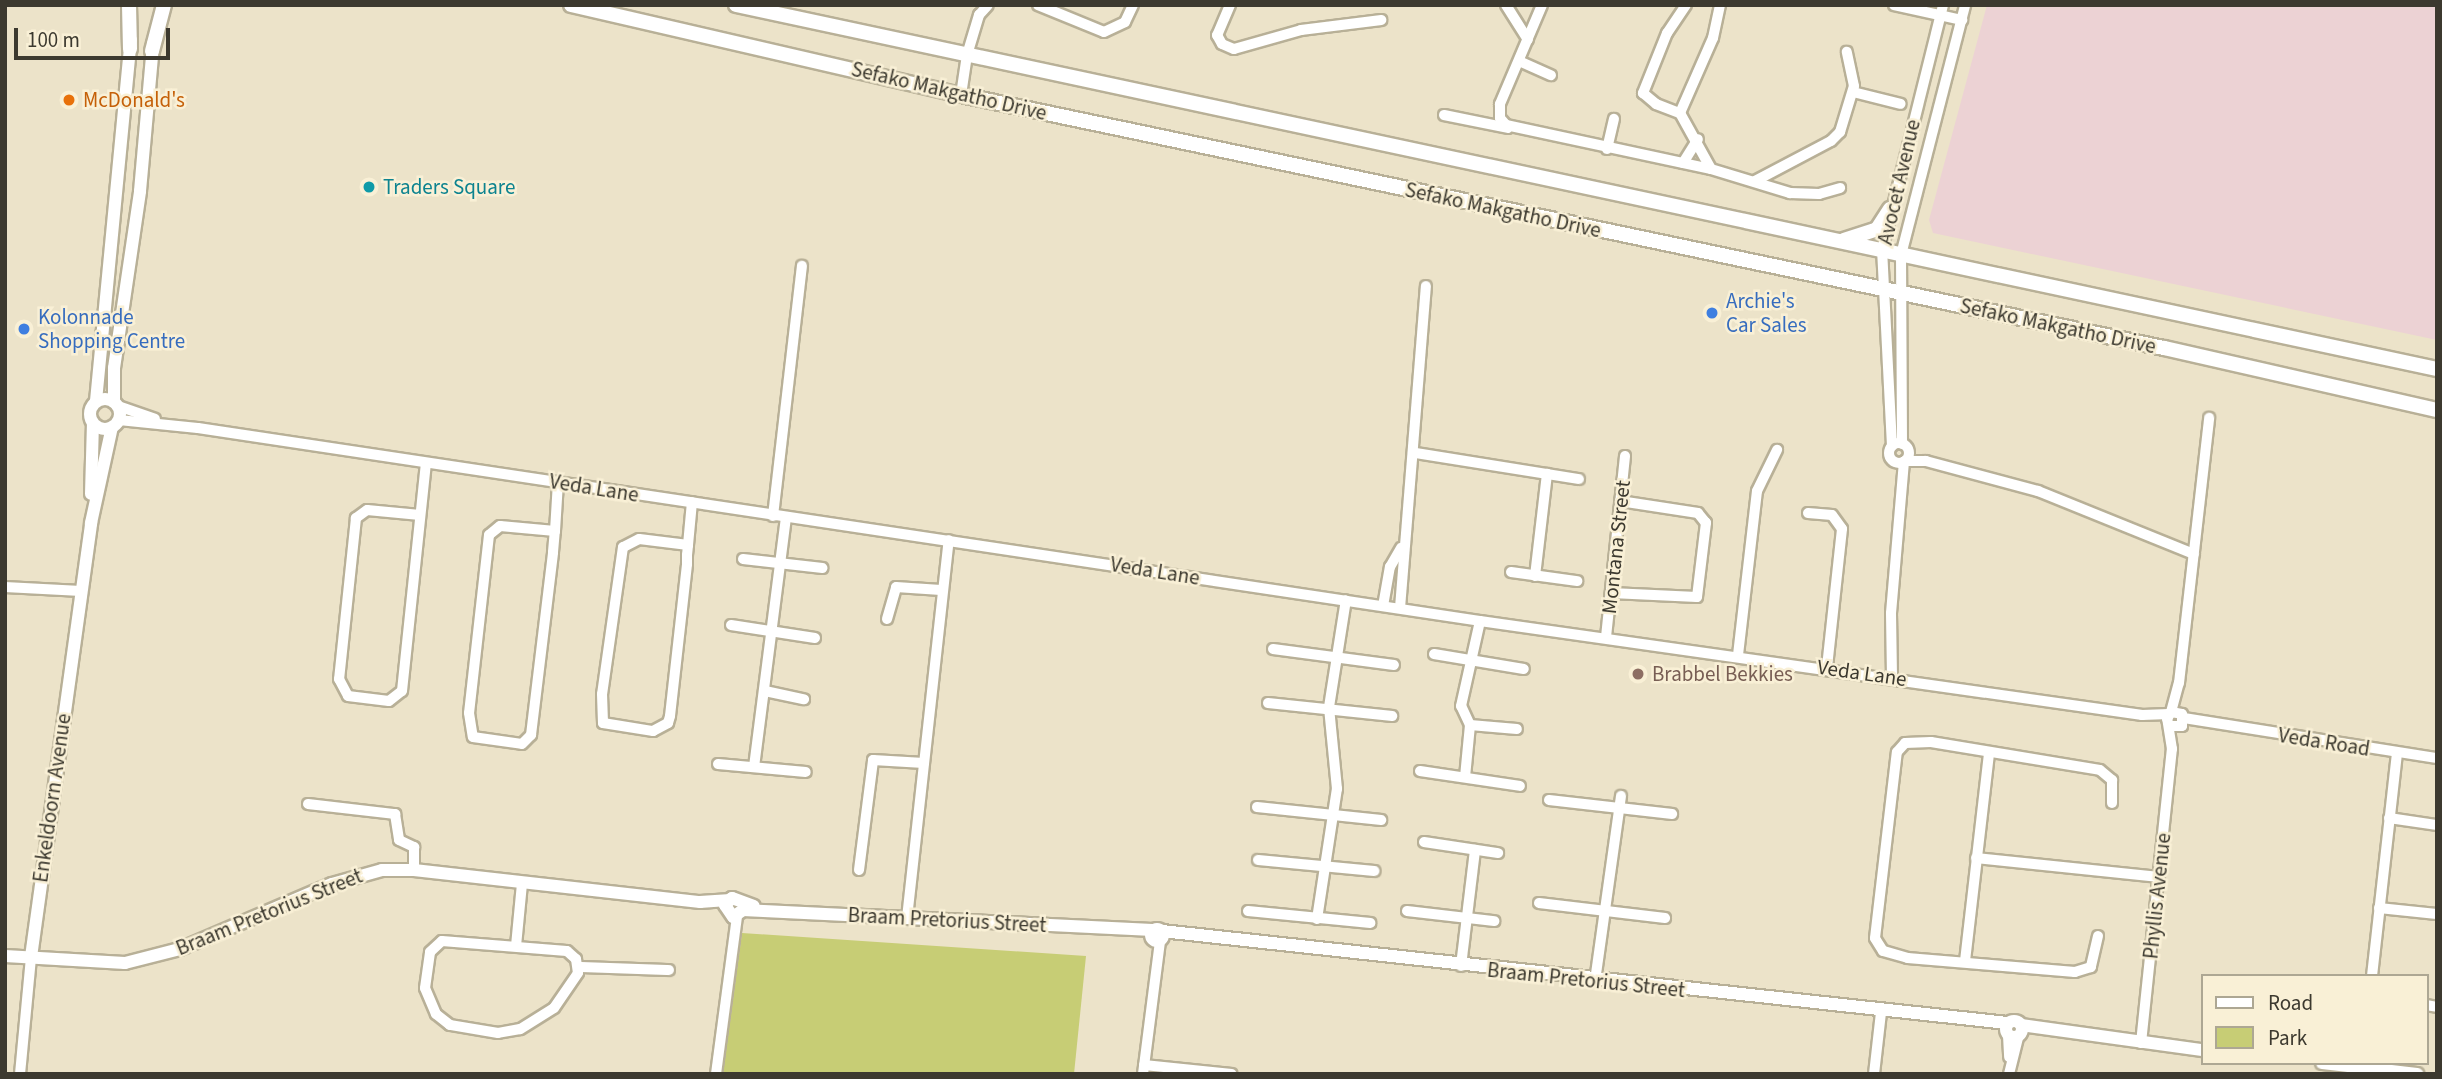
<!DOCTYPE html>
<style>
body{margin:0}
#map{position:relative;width:2442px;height:1079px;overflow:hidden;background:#ece3c9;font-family:"Source Sans 3",sans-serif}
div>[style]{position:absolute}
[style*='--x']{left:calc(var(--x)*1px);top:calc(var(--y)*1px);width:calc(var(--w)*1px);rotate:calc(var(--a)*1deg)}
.commercial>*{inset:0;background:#ecd2d4}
.green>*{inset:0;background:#c7cd75}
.roads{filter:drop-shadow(2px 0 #b8b097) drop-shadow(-2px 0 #b8b097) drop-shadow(0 2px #b8b097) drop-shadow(0 -2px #b8b097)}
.minor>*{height:10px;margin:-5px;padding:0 5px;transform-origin:5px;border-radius:5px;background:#fff}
.minor>.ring{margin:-5px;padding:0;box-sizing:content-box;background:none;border:10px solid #fff;border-radius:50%}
.tertiary>*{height:12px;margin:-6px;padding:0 6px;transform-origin:6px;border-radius:6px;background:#fff}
.tertiary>.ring{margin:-6px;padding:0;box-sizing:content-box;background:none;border:12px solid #fff;border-radius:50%}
.primary>*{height:14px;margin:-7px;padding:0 7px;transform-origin:7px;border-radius:7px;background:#fff}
.dots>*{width:19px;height:19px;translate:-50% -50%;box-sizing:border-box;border:4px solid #f9f0d6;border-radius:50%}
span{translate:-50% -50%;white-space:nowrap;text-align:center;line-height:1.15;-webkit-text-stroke:5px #f9f0d6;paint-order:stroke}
.street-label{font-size:21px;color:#3c392f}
.food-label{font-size:21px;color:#c56008}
.left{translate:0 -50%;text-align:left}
.culture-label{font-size:21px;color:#0d838f}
.shop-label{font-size:21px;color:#366cbe}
.education-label{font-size:21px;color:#785e54}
.frame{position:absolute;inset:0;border:7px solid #3c392f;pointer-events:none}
.legend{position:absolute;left:2201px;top:974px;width:228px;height:91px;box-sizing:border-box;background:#f9f0d6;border:2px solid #ada793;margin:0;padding:9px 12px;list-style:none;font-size:21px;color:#3c392f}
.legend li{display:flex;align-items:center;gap:14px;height:35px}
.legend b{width:35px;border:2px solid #ada793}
.scale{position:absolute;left:14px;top:28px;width:156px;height:32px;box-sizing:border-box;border:4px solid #3c392f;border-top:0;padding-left:9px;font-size:21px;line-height:24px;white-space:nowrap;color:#3c392f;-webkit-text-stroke:5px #f9f0d6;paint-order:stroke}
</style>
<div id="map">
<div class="commercial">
<div style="clip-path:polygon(1987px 5px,2437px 5px,2437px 340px,1933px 233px,1929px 220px)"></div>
</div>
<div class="green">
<div style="clip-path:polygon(742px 933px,1086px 956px,1074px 1074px,723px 1074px)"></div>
</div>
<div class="roads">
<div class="minor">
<div style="--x:1038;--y:5;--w:71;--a:22.2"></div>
<div style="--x:1104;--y:32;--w:23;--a:-25"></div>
<div style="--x:1125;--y:22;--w:19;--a:-65"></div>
<div style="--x:1230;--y:5;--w:33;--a:113"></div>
<div style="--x:1217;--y:35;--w:10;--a:61"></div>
<div style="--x:1222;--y:44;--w:13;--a:23"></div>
<div style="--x:1234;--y:49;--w:70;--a:-15.8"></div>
<div style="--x:1301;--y:30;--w:81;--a:-7.1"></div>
<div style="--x:1506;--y:5;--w:41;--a:57.8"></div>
<div style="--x:1542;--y:5;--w:108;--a:113"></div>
<div style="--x:1500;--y:104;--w:14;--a:90"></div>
<div style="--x:1500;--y:118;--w:9;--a:49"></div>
<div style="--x:1506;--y:125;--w:210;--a:12.1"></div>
<div style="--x:1711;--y:169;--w:83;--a:16.9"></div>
<div style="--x:1790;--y:193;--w:29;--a:2"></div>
<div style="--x:1819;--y:194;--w:22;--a:-16"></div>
<div style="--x:1686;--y:5;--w:34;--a:124"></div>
<div style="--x:1667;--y:33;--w:65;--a:111.8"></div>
<div style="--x:1643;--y:93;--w:17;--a:40"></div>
<div style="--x:1656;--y:104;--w:26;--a:21"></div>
<div style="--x:1680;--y:113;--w:64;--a:61"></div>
<div style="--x:1894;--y:5;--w:70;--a:12.4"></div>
<div style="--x:1519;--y:61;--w:35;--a:24"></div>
<div style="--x:1853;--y:92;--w:49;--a:14"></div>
<div style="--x:961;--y:95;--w:40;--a:-81.5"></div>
<div style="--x:967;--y:55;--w:42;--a:-73.3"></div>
<div style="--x:979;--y:15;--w:13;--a:-48"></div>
<div style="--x:1680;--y:113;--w:82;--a:-66.3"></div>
<div style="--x:1713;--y:38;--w:34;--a:-78"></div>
<div style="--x:1444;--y:115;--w:65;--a:11.5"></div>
<div style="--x:1607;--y:149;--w:31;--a:-77"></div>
<div style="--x:1683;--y:163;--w:28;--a:-58"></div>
<div style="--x:1755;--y:181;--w:86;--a:-27.8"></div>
<div style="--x:1831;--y:141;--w:13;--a:-45"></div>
<div style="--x:1840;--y:132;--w:48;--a:-73.1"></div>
<div style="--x:1854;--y:86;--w:35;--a:-102"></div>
<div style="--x:118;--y:406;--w:39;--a:19"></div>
<div style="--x:119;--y:420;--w:79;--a:5.8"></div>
<div style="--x:198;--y:428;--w:1296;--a:8.56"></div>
<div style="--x:1480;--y:621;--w:669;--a:8.08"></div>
<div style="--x:2142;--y:715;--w:27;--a:-2"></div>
<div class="ring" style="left:1889px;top:443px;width:10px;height:10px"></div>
<div style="--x:1902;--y:444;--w:189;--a:-90.3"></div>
<div style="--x:1901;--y:255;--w:258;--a:-75.6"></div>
<div style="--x:1892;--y:446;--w:196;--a:-92.9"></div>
<div style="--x:1882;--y:250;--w:252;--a:-76"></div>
<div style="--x:1416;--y:453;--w:165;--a:9.1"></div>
<div style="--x:1905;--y:461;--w:21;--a:0"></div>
<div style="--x:1926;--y:461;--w:116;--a:15"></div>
<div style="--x:2038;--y:491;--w:168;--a:22"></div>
<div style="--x:1808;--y:513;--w:24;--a:5"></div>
<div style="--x:1832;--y:515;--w:17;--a:54"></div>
<div style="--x:1842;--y:529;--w:140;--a:96.2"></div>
<div style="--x:420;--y:515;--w:53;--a:-174.6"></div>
<div style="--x:367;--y:510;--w:14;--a:144"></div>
<div style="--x:356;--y:518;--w:162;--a:96"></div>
<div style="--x:339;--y:679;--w:19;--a:62"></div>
<div style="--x:348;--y:696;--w:41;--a:7"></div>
<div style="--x:389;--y:701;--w:16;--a:-38"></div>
<div style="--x:402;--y:691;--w:228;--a:-84"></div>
<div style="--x:773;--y:516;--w:252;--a:-83.4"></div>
<div style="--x:555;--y:531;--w:55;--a:-174.8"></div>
<div style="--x:500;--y:526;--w:14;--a:141"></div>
<div style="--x:489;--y:535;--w:179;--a:96.4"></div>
<div style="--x:469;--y:713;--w:24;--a:81"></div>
<div style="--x:473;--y:737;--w:49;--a:8.1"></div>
<div style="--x:522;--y:744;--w:13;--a:-45"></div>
<div style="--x:531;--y:735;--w:184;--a:-83.1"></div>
<div style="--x:553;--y:552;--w:21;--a:-85"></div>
<div style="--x:555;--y:531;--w:49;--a:-86.5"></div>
<div style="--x:688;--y:545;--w:49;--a:-173"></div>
<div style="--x:639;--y:539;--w:18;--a:153"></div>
<div style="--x:623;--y:547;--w:148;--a:98.1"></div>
<div style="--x:602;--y:694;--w:29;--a:88"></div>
<div style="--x:603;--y:723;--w:51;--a:9.1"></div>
<div style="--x:653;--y:731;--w:17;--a:-28"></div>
<div style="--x:668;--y:723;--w:7;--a:-74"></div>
<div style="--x:670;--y:716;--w:153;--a:-83.6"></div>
<div style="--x:687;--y:564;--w:9;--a:-90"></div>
<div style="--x:687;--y:555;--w:10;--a:-84"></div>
<div style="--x:688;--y:545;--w:43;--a:-84.7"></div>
<div style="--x:743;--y:559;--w:80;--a:6.5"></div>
<div style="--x:1511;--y:572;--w:67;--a:7.8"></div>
<div style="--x:1535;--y:576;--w:103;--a:-83.3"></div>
<div style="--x:5;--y:587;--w:76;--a:3"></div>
<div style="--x:1611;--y:593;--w:86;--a:2.7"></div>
<div style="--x:1697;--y:597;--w:75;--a:-83.1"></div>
<div style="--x:1706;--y:523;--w:13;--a:-129"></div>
<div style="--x:1698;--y:513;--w:79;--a:-171.3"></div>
<div style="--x:1383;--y:606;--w:40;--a:-80"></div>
<div style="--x:1390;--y:567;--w:22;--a:-60"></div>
<div style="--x:1400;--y:608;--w:323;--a:-85.4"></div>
<div style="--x:887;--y:619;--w:33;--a:-74"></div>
<div style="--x:896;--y:587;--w:45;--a:3.8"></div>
<div style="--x:731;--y:625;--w:85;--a:8.8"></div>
<div style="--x:1606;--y:637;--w:182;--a:-84"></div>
<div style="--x:1273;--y:649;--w:122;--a:7.5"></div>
<div style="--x:1434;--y:654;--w:91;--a:9.5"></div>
<div style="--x:1738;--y:655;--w:165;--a:-83.4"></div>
<div style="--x:1757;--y:491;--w:46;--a:-64"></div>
<div style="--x:1892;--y:677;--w:64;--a:-90.9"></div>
<div style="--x:1891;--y:613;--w:152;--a:-85.1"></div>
<div style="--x:765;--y:691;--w:40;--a:12"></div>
<div style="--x:1268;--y:703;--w:125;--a:6"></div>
<div style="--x:2171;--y:712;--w:30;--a:-75"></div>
<div style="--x:2179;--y:683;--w:267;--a:-83.5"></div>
<div style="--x:2184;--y:718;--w:256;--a:9"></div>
<div style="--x:1470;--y:725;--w:47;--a:4.9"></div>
<div style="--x:718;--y:764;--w:88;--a:5.2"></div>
<div style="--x:754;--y:767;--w:252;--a:-82.7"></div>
<div style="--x:1420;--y:771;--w:101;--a:8.5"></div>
<div style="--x:1465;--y:777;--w:52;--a:-84.5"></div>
<div style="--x:1470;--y:725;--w:21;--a:-115"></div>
<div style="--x:1461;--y:706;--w:87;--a:-77.4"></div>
<div style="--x:1549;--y:800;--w:124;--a:6.5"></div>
<div style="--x:308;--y:804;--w:88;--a:6.6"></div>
<div style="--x:395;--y:814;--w:26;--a:81"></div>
<div style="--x:399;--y:840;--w:17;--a:25"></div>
<div style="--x:414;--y:847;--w:23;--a:90"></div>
<div style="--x:1257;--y:807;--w:125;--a:6"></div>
<div style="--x:2389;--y:818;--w:49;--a:8.3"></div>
<div style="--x:1424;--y:842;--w:75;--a:8.5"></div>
<div style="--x:1976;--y:858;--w:184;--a:5.9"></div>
<div style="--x:1258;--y:860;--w:117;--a:5.4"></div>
<div style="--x:859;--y:870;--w:111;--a:-82.7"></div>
<div style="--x:873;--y:760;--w:51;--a:3.4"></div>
<div style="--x:1539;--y:903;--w:127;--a:6.8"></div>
<div style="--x:2379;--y:908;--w:58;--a:5.9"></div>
<div style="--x:1248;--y:911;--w:123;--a:5.6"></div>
<div style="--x:1407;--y:911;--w:88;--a:6.6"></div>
<div style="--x:907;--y:918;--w:380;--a:-83.7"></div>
<div style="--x:1317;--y:919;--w:132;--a:-81.3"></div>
<div style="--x:1337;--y:789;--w:82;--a:-95.6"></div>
<div style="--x:1329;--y:707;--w:108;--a:-81"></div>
<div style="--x:2098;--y:936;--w:32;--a:103"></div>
<div style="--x:2091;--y:967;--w:17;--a:163"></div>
<div style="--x:2075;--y:972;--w:168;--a:-175.2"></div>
<div style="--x:1908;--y:958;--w:26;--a:-164"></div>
<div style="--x:1883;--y:951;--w:15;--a:-122"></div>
<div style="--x:1875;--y:938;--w:187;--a:-83.3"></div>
<div style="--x:1897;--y:752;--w:12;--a:-48"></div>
<div style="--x:1905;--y:743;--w:26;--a:-2"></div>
<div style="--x:1931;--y:742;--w:171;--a:9.4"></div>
<div style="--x:2100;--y:770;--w:16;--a:40"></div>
<div style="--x:2112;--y:780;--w:23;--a:90"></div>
<div style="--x:442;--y:941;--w:125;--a:4.6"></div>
<div style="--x:567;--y:951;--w:12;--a:42"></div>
<div style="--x:576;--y:959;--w:14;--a:82"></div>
<div style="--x:578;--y:973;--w:42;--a:124.4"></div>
<div style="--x:554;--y:1008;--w:40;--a:148"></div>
<div style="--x:520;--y:1029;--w:22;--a:170"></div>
<div style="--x:498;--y:1033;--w:49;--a:-170.5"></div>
<div style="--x:450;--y:1025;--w:18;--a:-142"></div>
<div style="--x:436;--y:1014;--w:28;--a:-113"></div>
<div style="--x:425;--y:988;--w:36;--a:-82"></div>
<div style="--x:430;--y:952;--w:16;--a:-43"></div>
<div style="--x:516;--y:946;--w:62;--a:-84.5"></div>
<div style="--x:1965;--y:961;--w:208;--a:-83.4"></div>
<div style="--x:1461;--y:966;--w:117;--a:-83.1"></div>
<div style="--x:579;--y:967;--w:90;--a:1.9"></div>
<div style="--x:2372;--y:976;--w:224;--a:-83.6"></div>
<div style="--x:1595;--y:981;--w:187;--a:-82"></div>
<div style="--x:2426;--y:1005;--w:11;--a:10"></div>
<div style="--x:2008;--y:1035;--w:22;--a:87"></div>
<div style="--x:2141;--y:1043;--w:296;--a:-84"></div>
<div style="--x:2172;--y:749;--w:30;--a:-99"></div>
<div style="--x:2167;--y:719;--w:8;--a:-60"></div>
<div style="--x:2171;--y:712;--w:11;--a:10"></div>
<div style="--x:2182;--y:714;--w:12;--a:90"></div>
<div style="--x:2182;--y:726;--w:12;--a:180"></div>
<div style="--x:1144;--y:1065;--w:88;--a:5.8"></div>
<div style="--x:20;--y:1074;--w:118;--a:-84.6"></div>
<div style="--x:716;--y:1074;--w:159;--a:-82.4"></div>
<div style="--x:1143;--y:1074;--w:134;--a:-82.7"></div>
<div style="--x:1874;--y:1074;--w:61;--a:-83.5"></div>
<div style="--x:2009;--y:1074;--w:38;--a:-76"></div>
</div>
<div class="tertiary">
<div class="ring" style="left:90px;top:399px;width:18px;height:18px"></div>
<div style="--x:96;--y:401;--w:363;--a:-84.5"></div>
<div style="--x:114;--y:402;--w:34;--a:-90"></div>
<div style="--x:114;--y:368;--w:179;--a:-81.6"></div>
<div style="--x:140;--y:191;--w:148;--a:-84.9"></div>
<div style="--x:91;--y:494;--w:70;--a:-88.4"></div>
<div style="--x:743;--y:910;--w:410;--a:2.8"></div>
<div style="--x:743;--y:910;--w:12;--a:145"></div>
<div style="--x:733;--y:917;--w:14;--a:-124"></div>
<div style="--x:725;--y:905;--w:10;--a:-45"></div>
<div style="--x:732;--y:898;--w:23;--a:20"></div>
<div class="ring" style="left:1151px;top:929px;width:0;height:0"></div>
<div style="--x:1162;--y:931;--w:851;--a:6.21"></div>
<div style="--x:5;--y:956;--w:120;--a:3.3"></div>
<div style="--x:125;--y:963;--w:57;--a:-14.3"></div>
<div style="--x:180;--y:949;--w:165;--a:-23.2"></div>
<div style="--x:332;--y:884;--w:52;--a:-15.6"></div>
<div style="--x:382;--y:870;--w:32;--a:0"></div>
<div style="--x:414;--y:870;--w:288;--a:6.4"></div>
<div style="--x:700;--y:902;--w:27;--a:-4"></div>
<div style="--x:31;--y:957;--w:438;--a:-82.1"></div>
<div style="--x:91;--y:523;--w:98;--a:-77.7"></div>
<div class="ring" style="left:2006px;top:1021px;width:4px;height:4px"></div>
<div style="--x:2021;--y:1025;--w:183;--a:7.9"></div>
<div style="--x:2322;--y:1063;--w:96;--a:6.6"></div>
</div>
<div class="primary">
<div style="--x:129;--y:5;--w:44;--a:88.7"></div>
<div style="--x:571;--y:5;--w:400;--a:13"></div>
<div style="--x:961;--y:95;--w:1229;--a:11.88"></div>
<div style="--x:2164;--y:348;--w:280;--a:12.8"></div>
<div style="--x:736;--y:5;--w:1740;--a:12.08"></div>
<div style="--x:152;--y:51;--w:48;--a:-75.4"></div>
<div style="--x:1844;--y:240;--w:35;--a:-18"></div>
<div style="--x:1877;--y:229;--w:24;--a:-57"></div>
</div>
</div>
<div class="dots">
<div style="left:69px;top:100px;background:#e8710a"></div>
<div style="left:369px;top:187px;background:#0f9aa8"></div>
<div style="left:1712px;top:313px;background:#3f7fe0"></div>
<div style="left:24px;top:329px;background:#3f7fe0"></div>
<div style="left:1638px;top:674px;background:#8d6e63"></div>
</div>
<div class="street-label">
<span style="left:949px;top:91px;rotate:13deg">Sefako Makgatho Drive</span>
<span style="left:1899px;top:182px;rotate:-77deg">Avocet Avenue</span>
<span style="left:1503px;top:210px;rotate:12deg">Sefako Makgatho Drive</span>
<span style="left:2058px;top:326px;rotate:12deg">Sefako Makgatho Drive</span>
<span style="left:594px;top:488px;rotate:9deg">Veda Lane</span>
<span style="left:1616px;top:547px;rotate:-84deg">Montana Street</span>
<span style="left:1155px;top:571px;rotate:9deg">Veda Lane</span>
<span style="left:1862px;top:673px;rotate:8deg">Veda Lane</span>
<span style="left:2324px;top:742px;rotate:9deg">Veda Road</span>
<span style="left:52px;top:798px;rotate:-82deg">Enkeldoorn Avenue</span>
<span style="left:2157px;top:896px;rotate:-84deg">Phyllis Avenue</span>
<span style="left:269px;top:912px;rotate:-22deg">Braam Pretorius Street</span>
<span style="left:947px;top:920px;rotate:3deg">Braam Pretorius Street</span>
<span style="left:1586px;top:980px;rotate:6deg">Braam Pretorius Street</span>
</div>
<div class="food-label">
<span class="left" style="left:83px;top:100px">McDonald's</span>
</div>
<div class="culture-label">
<span class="left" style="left:383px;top:187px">Traders Square</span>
</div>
<div class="shop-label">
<span class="left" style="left:1726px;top:313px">Archie's<br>Car Sales</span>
<span class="left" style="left:38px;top:329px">Kolonnade<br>Shopping Centre</span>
</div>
<div class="education-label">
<span class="left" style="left:1652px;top:674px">Brabbel Bekkies</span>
</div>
<div class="frame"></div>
<ul class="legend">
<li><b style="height:9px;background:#fff"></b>Road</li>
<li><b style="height:19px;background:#c7cd75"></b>Park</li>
</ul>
<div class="scale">100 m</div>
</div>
